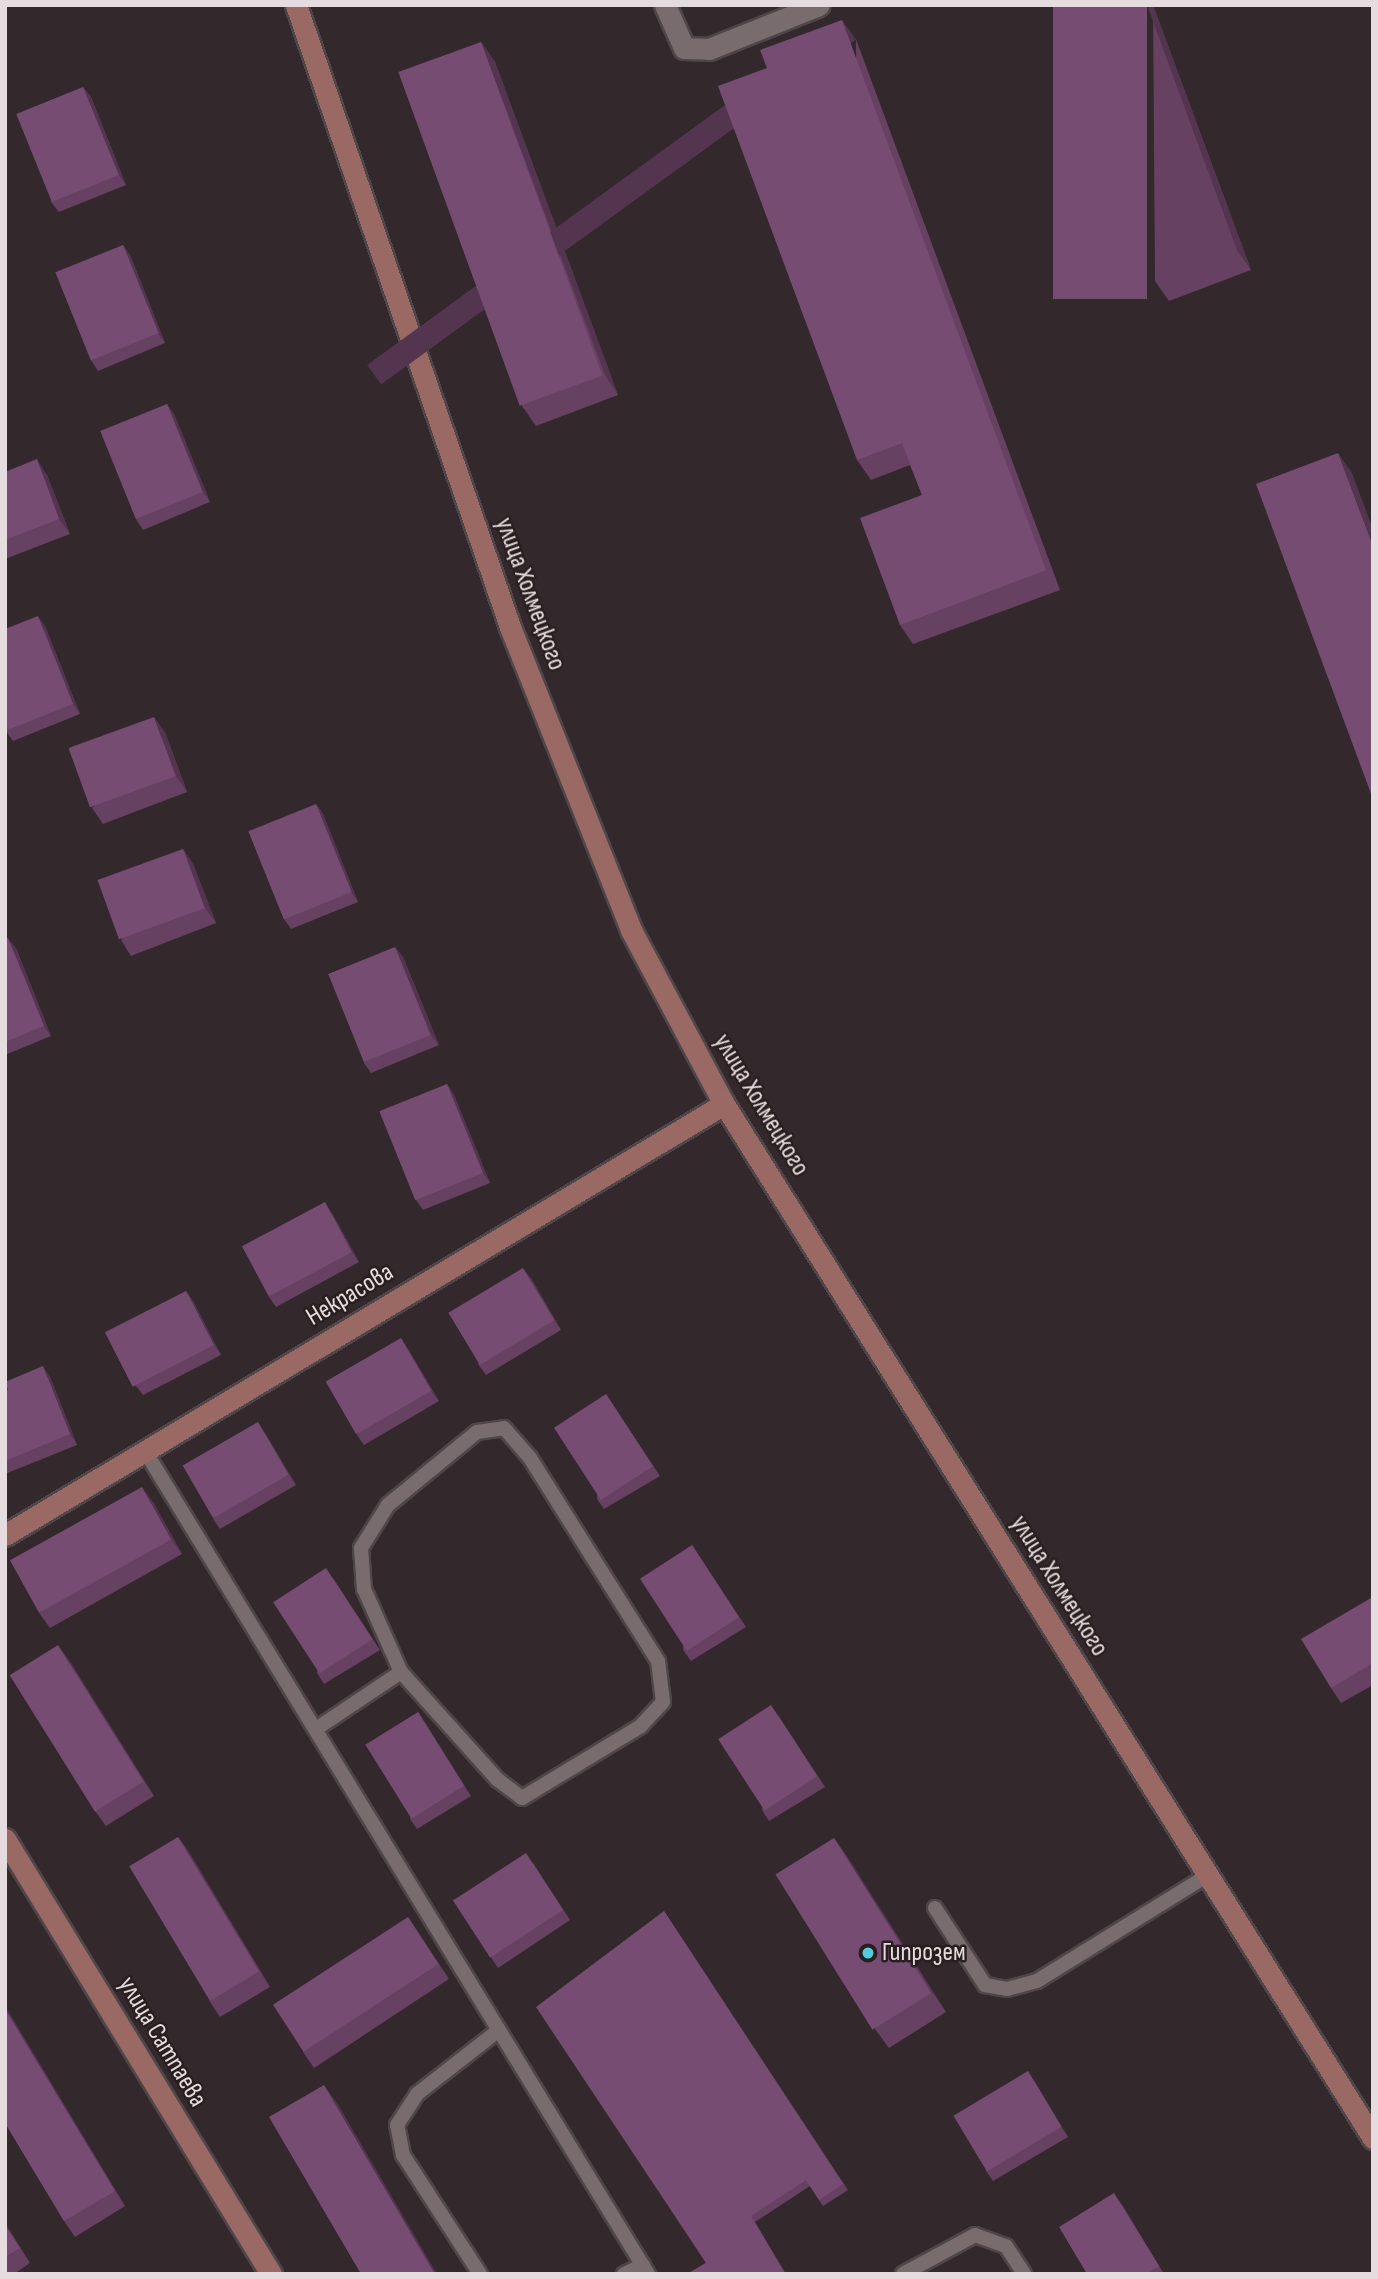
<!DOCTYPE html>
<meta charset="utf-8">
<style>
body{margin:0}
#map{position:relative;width:1378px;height:2279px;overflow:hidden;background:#33282b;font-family:"Sofia Sans Condensed",sans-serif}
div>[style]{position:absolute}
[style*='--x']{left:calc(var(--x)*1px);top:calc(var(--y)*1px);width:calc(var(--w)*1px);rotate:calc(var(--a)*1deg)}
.roads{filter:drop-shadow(2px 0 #4f4649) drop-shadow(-2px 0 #4f4649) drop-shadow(0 2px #4f4649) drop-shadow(0 -2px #4f4649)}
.lane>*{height:14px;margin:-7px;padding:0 7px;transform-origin:7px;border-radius:7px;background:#786c6f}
.street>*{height:21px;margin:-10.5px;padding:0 10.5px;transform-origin:10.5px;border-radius:10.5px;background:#786c6f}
.secondary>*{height:21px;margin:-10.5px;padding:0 10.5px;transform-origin:10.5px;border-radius:10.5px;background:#9b6964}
.wall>*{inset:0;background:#664162}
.shaded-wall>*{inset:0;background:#533550;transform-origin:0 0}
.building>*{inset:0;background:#774c72;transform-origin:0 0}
.dots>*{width:19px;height:19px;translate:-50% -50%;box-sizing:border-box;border:4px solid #291f21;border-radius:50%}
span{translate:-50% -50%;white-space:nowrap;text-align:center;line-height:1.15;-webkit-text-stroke:5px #291f21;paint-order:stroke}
.street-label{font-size:26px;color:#e4dcde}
.poi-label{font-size:26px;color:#e4dcde}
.left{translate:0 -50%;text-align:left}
.frame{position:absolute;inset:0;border:7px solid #e4dcde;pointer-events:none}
</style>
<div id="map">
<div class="roads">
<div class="lane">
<div style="--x:504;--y:1428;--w:40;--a:49"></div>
<div style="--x:530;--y:1458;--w:240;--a:57.8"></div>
<div style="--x:658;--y:1661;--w:41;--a:83"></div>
<div style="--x:663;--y:1702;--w:33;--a:133"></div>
<div style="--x:641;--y:1726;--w:139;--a:148.8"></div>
<div style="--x:522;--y:1798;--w:31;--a:-143"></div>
<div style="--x:497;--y:1779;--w:144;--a:-131.9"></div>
<div style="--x:401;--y:1672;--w:91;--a:-114"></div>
<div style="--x:364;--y:1589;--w:41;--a:-94.2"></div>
<div style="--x:361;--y:1548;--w:51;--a:-57.9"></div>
<div style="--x:388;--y:1505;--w:115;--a:-39.4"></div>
<div style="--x:477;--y:1432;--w:27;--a:-8"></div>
<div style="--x:145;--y:1451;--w:965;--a:58.57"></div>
<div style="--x:316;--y:1729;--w:102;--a:-33.8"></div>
<div style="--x:935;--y:1908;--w:92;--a:57"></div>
<div style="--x:985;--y:1985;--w:22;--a:10"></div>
<div style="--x:1007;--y:1989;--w:31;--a:-15"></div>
<div style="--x:1037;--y:1981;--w:201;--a:-31.8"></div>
<div style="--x:480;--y:2274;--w:142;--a:-122.9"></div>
<div style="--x:403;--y:2155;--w:31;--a:-101"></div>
<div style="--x:397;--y:2125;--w:37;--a:-57"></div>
<div style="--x:417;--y:2094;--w:104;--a:-38"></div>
<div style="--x:624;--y:2274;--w:21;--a:-25"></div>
<div style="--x:903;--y:2274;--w:82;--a:-28.4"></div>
<div style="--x:975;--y:2235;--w:33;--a:20"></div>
<div style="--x:1006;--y:2246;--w:33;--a:57"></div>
</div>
<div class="street">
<div style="--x:665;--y:5;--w:47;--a:66.2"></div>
<div style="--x:684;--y:48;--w:25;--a:2"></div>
<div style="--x:709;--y:49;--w:118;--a:-21.8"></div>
</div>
<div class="secondary">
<div style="--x:296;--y:5;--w:658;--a:71.01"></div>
<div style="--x:510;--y:627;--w:326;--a:68.2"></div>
<div style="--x:631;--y:930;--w:197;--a:61.9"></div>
<div style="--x:724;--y:1104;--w:1221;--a:57.89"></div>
<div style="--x:5;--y:1535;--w:838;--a:-30.94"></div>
<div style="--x:5;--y:1839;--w:510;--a:58.55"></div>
</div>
</div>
<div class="wall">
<div style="clip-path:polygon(1153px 5px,1251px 270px,1169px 301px,1155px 281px)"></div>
<div style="clip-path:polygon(856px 39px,1060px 590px,913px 644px,900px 625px,922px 495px,910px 465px,871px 480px,857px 460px)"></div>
<div style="clip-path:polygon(481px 42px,495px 62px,618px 395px,536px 426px,522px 406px)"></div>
<div style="clip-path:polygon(83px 87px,91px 97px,126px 185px,59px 212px,51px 202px)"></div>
<div style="clip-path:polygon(123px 245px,130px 255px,165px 343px,98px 371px,91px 360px)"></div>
<div style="clip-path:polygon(167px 404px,174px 414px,210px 502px,143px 530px,136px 519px)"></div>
<div style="clip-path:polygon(5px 472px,47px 475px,70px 534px,5px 559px)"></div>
<div style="clip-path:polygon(45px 626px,80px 714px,13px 741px,5px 730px)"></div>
<div style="clip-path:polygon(165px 732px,187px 792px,103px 824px,92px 808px)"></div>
<div style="clip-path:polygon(316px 804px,323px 814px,358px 902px,291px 929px,284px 919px)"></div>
<div style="clip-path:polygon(183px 849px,193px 864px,216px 923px,131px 956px,121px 940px)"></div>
<div style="clip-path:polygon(5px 939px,16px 948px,51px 1036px,5px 1055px)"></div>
<div style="clip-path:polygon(395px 947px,403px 957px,439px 1045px,371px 1073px,364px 1063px)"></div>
<div style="clip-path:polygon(447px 1084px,454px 1095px,490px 1183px,423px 1210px,416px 1200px)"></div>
<div style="clip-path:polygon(332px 1213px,359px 1262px,276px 1307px,269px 1297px)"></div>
<div style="clip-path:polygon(531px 1278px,561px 1330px,486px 1375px,478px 1364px)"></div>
<div style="clip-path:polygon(186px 1291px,193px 1301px,221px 1355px,143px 1395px,135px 1385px)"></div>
<div style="clip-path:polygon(408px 1349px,439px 1401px,364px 1445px,357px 1435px)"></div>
<div style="clip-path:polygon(50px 1377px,77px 1445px,5px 1474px,5px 1391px)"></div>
<div style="clip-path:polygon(606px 1394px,660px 1476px,604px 1509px,597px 1499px)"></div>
<div style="clip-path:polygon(265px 1433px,296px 1485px,220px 1529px,213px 1519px)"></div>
<div style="clip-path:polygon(153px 1502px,182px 1554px,50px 1628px,39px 1613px)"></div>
<div style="clip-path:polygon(692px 1545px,746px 1627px,691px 1661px,683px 1650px)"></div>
<div style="clip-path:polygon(333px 1578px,380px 1650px,324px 1684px,317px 1673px)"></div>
<div style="clip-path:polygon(1373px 1600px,1373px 1685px,1341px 1703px,1331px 1688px)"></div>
<div style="clip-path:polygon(69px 1660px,154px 1796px,106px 1826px,95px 1811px)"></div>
<div style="clip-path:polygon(418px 1712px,471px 1796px,417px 1829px,410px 1819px)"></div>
<div style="clip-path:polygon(778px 1715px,825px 1787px,769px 1821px,762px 1810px)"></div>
<div style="clip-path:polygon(178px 1837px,189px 1852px,270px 1987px,220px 2017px,210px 2002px)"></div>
<div style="clip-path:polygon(834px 1838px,848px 1858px,946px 2012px,889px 2048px,875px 2029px)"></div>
<div style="clip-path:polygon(533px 1863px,570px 1920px,498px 1968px,453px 1900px)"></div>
<div style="clip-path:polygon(664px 1911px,848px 2190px,823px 2206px,810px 2186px,755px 2222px,786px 2274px,687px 2274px,706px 2263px)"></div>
<div style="clip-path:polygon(408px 1917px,449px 1979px,314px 2068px,303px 2052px)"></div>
<div style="clip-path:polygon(5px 2006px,125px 2206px,75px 2237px,64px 2221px,5px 2123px)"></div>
<div style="clip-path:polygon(1035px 2082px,1068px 2137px,993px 2181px,986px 2171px)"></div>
<div style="clip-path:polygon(1121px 2203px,1164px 2274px,1087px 2274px)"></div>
<div style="clip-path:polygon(5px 2223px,30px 2263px,14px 2274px,5px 2274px)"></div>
</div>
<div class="shaded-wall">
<div style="clip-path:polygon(1147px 5px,1153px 5px,1251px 270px,1237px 250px)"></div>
<div style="left:842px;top:20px;width:24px;height:587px;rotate:54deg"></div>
<div style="clip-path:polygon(481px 42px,495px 62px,618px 395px,605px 375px)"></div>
<div style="clip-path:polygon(83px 87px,91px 97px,126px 185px,119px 175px)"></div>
<div style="clip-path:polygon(123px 245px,130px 255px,165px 343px,158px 333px)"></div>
<div style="clip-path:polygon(167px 404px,174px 414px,210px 502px,203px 492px)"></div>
<div style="clip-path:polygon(1338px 453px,1352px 473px,1373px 529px,1373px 546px)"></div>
<div style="clip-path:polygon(37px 459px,47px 475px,70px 534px,59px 519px)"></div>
<div style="clip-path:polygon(38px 616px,45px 626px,80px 714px,73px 704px)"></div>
<div style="clip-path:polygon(154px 717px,165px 732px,187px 792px,176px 776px)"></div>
<div style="clip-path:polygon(316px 804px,323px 814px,358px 902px,351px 892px)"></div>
<div style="clip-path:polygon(183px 849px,193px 864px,216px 923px,205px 908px)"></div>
<div style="clip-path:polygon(8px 938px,16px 948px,51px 1036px,44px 1026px)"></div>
<div style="clip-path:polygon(395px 947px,403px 957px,439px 1045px,431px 1035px)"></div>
<div style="clip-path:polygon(447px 1084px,454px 1095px,490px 1183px,483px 1173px)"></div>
<div style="clip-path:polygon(325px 1202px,332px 1213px,359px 1262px,352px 1252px)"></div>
<div style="clip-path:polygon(523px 1268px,531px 1278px,561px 1330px,554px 1320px)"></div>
<div style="clip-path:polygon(186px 1291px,193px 1301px,221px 1355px,214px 1345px)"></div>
<div style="clip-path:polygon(401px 1338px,408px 1349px,439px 1401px,431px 1391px)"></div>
<div style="clip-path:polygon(43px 1366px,50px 1377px,77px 1445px,70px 1434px)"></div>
<div style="clip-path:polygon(258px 1422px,265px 1433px,296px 1485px,289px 1475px)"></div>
<div style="clip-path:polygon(142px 1487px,153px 1502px,182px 1554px,171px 1539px)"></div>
<div style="clip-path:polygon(58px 1645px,69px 1660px,154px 1796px,144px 1781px)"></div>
<div style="clip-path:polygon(418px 1712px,425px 1722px,471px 1796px,464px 1786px)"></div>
<div style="clip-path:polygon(178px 1837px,189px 1852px,270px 1987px,260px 1971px)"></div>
<div style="clip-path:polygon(834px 1838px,848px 1858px,946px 2012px,932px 1992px)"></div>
<div style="clip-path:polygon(5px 2006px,125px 2206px,115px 2191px,5px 2009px)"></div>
<div style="clip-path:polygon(1028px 2071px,1035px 2082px,1068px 2137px,1061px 2127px)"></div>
<div style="clip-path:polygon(324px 2085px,339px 2106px,437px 2274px,435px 2274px)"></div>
<div style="clip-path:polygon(1114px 2193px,1121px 2203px,1164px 2274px,1159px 2266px)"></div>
<div style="clip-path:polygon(5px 2223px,30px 2263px,5px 2225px)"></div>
</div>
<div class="building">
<div style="left:1053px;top:5px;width:94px;height:294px"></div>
<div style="clip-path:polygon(842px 20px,1046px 570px,900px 625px,860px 518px,922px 495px,902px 443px,857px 460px,718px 86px,767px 68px,760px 50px)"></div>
<div style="left:481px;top:42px;width:355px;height:88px;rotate:70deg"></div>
<div style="left:83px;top:87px;width:95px;height:72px;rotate:68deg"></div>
<div style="left:123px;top:245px;width:95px;height:73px;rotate:68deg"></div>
<div style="left:167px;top:404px;width:95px;height:72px;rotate:68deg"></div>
<div style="clip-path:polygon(1338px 453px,1373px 546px,1373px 799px,1256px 484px)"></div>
<div style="clip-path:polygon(37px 459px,59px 519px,5px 540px,5px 472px)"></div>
<div style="clip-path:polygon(38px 616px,73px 704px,5px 731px,5px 629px)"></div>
<div style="left:154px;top:717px;width:63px;height:91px;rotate:70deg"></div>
<div style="left:316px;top:804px;width:95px;height:73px;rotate:68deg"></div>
<div style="left:183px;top:849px;width:63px;height:91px;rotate:70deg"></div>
<div style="clip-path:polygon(8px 938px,44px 1026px,5px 1042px,5px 939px)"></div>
<div style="left:395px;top:947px;width:95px;height:72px;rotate:68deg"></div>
<div style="left:447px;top:1084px;width:96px;height:73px;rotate:68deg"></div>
<div style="left:325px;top:1202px;width:57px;height:94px;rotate:62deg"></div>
<div style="left:523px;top:1268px;width:61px;height:87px;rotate:59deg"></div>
<div style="left:186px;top:1291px;width:61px;height:91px;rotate:63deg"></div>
<div style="left:401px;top:1338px;width:61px;height:87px;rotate:60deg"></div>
<div style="clip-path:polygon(43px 1366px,70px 1434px,5px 1461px,5px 1391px,8px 1390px,5px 1382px)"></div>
<div style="left:606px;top:1394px;width:86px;height:62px;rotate:57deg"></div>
<div style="left:258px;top:1422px;width:61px;height:87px;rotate:60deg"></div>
<div style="left:142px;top:1487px;width:60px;height:151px;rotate:61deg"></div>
<div style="left:692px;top:1545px;width:86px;height:62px;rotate:57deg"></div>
<div style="left:326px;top:1568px;width:85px;height:63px;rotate:57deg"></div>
<div style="clip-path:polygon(1371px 1598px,1373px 1600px,1373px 1663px,1331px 1688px,1301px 1639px)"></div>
<div style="left:58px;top:1645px;width:161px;height:57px;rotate:58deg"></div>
<div style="left:771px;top:1705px;width:85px;height:63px;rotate:57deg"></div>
<div style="left:418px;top:1712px;width:87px;height:62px;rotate:58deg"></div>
<div style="left:178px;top:1837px;width:157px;height:57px;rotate:59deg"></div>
<div style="left:834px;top:1838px;width:183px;height:69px;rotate:58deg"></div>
<div style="left:526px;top:1853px;width:68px;height:87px;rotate:57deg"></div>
<div style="clip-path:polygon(664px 1911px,843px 2184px,819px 2200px,806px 2180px,751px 2216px,785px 2274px,687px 2274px,706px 2263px,536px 2007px)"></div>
<div style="left:408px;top:1917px;width:56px;height:161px;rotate:57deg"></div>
<div style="clip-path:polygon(5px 2009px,115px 2191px,64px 2221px,5px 2123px)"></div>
<div style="left:1028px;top:2071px;width:65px;height:87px;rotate:59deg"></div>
<div style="clip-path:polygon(324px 2085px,435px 2274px,361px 2274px,269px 2117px)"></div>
<div style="clip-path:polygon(1114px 2193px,1159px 2266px,1146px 2274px,1087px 2274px,1059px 2227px)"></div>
<div style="clip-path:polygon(5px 2225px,20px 2248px,5px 2257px)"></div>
</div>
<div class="dots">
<div style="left:868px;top:1953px;background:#53cbdb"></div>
</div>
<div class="street-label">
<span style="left:530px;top:594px;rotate:70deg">улица Холмецкого</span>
<span style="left:761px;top:1105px;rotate:59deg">улица Холмецкого</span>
<span style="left:350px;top:1295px;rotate:-31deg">Некрасова</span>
<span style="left:1059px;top:1586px;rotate:58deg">улица Холмецкого</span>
<span style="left:162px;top:2042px;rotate:59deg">улица Сатпаева</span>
</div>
<div class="poi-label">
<span class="left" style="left:882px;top:1953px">Гипрозем</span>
</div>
<div class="frame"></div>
</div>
